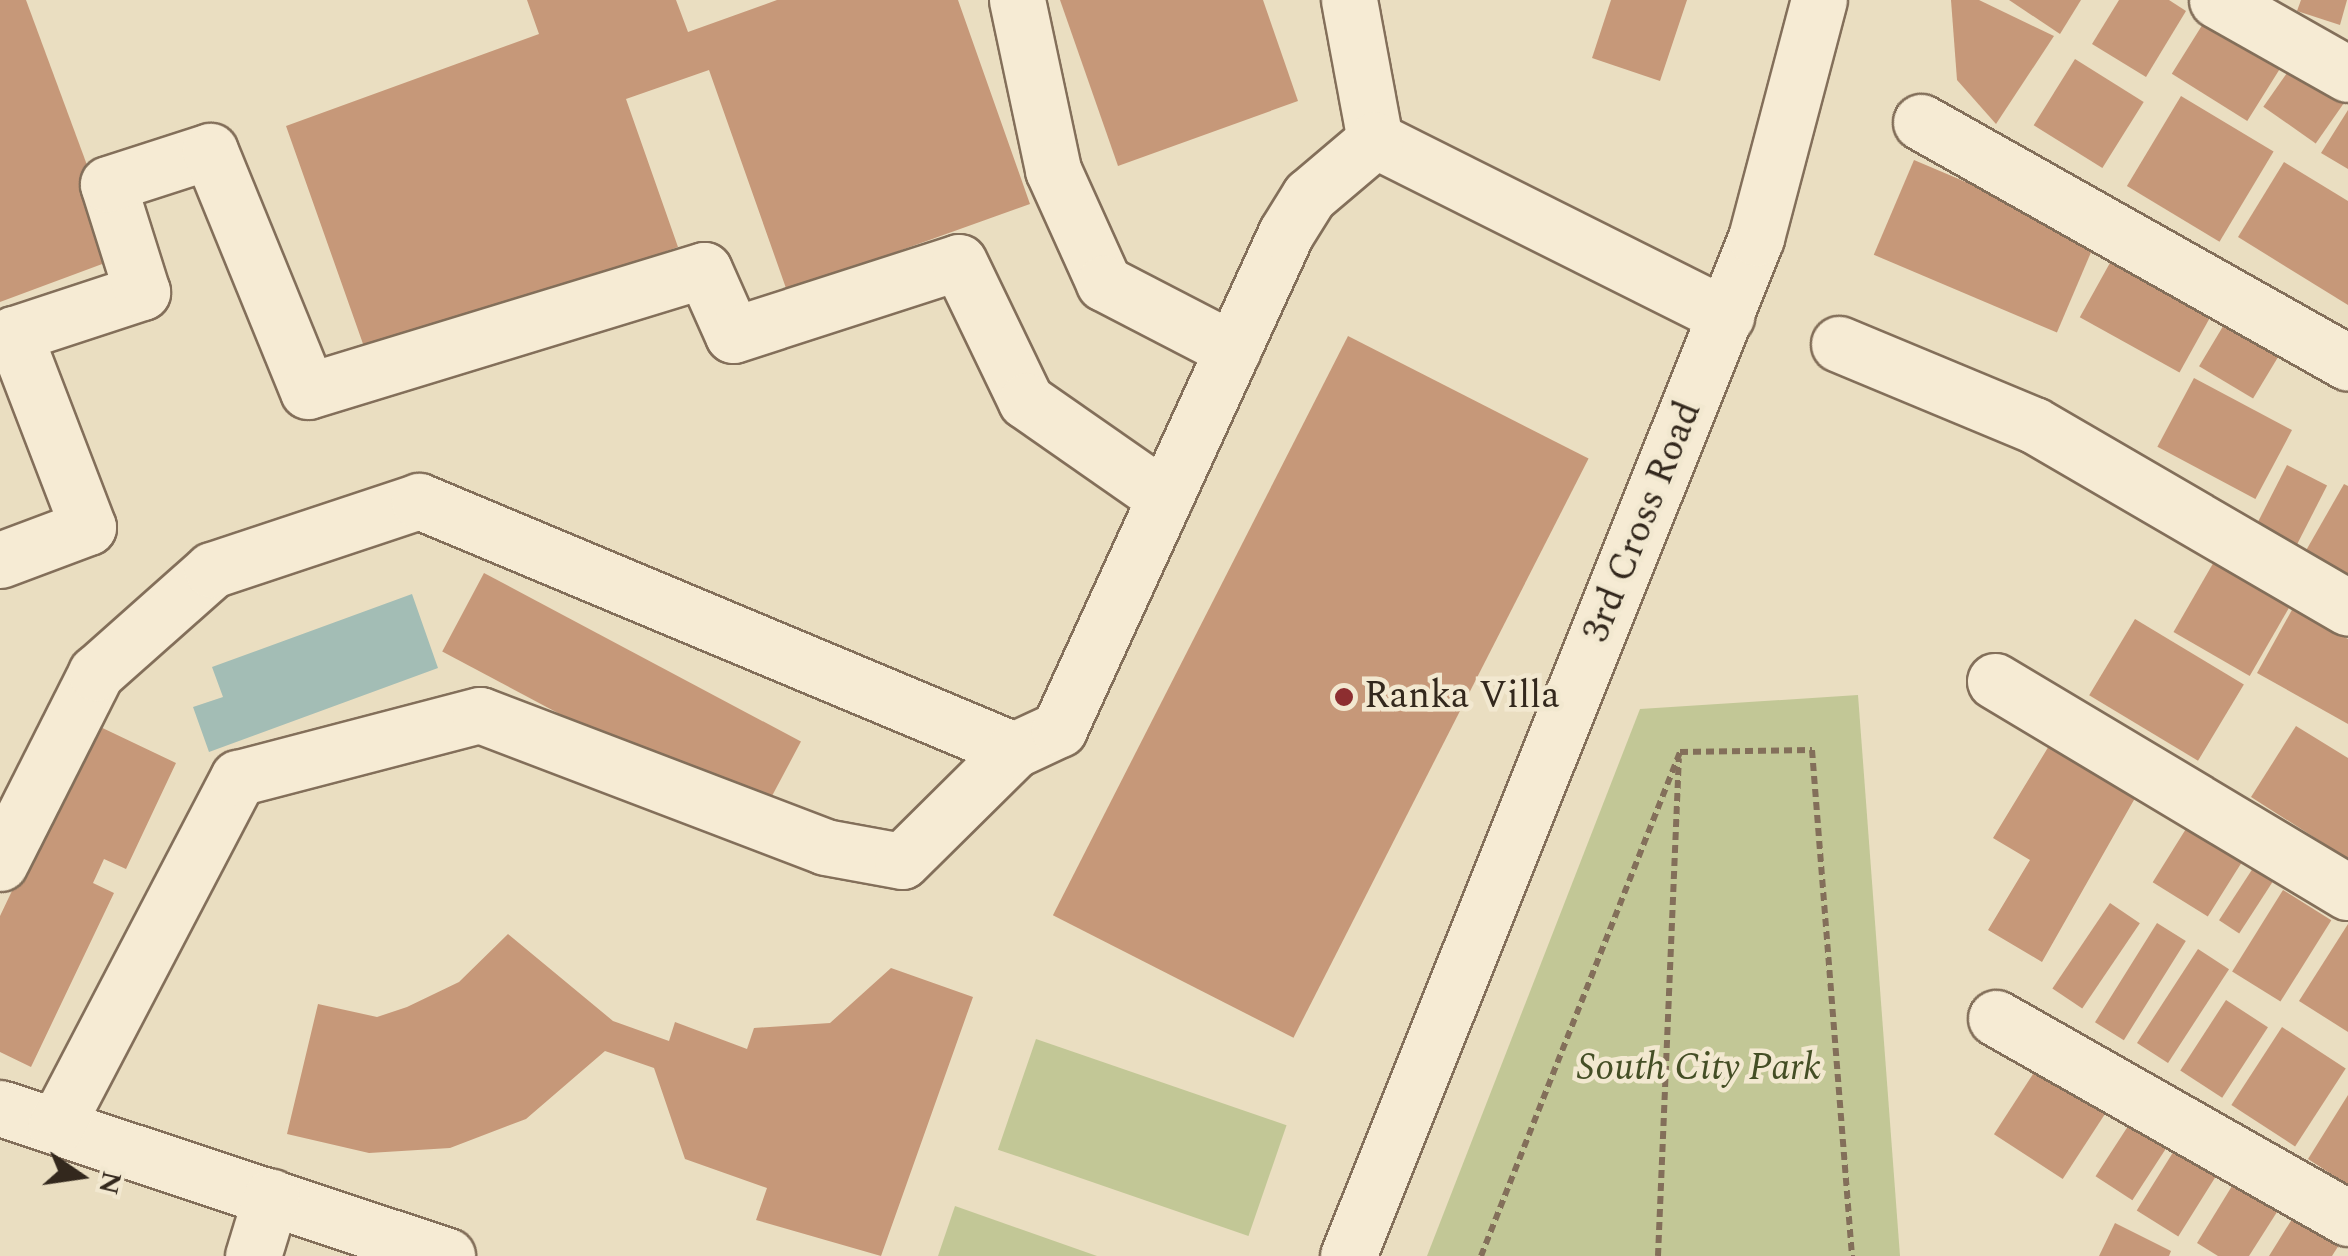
<!DOCTYPE html>
<style>
body{margin:0}
#map{position:relative;width:2348px;height:1256px;overflow:hidden;background:#eadec1;font-family:Spectral,serif}
div>[style]{position:absolute}
[style*='--x']{left:calc(var(--x)*1px);top:calc(var(--y)*1px);width:calc(var(--w)*1px);rotate:calc(var(--a)*1deg)}
.green>*{inset:0;background:#c2c796;transform-origin:0 0}
.water>*{inset:0;background:#a3bdb5}
.building>*{inset:0;background:#c69879;transform-origin:0 0}
.path>*{height:6px;margin-top:-3px;transform-origin:0;background:repeating-linear-gradient(90deg,#836f5a 0 8px,transparent 0 13px)}
.roads{filter:drop-shadow(2px 0 #836f5a) drop-shadow(-2px 0 #836f5a) drop-shadow(0 2px #836f5a) drop-shadow(0 -2px #836f5a)}
.minor>*{height:55px;margin:-27.5px;padding:0 27.5px;transform-origin:27.5px;border-radius:27.5px;background:#f6ebd4}
.dots>*{width:28px;height:28px;translate:-50% -50%;box-sizing:border-box;border:5px solid #f2e8d0;border-radius:50%}
span{translate:-50% -50%;white-space:nowrap;text-align:center;line-height:1.15;-webkit-text-stroke:9px #f2e8d0;paint-order:stroke}
.street-label{font-size:38px;color:#33281d}
.poi-label{font-size:38px;color:#33281d}
.left{translate:0 -50%;text-align:left}
.park-label{font-size:38px;color:#444e25;font-style:italic}
.north{position:absolute;left:30px;top:1126px;width:100px;height:100px;-webkit-text-stroke:8px #f2e8d0;paint-order:stroke;rotate:103deg;font-size:28px;font-weight:700;line-height:40px;text-align:center;color:#33281d}
.north::after{content:'';display:block;margin:auto;width:35px;height:45px;background:#33281d;clip-path:polygon(50% 0,100% 100%,50% 72%,0 100%)}
</style>
<div id="map">
<div class="green">
<div style="clip-path:polygon(1858px 695px,1900px 1256px,1427px 1256px,1640px 709px)"></div>
<div style="left:1036px;top:1039px;width:265px;height:117px;rotate:19deg"></div>
<div style="clip-path:polygon(955px 1206px,1097px 1256px,938px 1256px)"></div>
</div>
<div class="water">
<div style="clip-path:polygon(412px 594px,438px 668px,209px 752px,193px 707px,223px 697px,212px 667px)"></div>
</div>
<div class="building">
<div style="clip-path:polygon(0 0,26px 0,121px 257px,0 302px)"></div>
<div style="clip-path:polygon(527px 0,676px 0,688px 32px,777px 0,958px 0,1030px 204px,787px 291px,709px 70px,626px 99px,678px 247px,368px 358px,286px 126px,539px 34px)"></div>
<div style="clip-path:polygon(1060px 0,1263px 0,1298px 101px,1118px 166px)"></div>
<div style="clip-path:polygon(1611px 0,1687px 0,1660px 81px,1592px 58px)"></div>
<div style="clip-path:polygon(1951px 0,1979px 0,2054px 36px,1996px 124px,1957px 80px)"></div>
<div style="clip-path:polygon(2009px 0,2081px 0,2060px 34px)"></div>
<div style="clip-path:polygon(2119px 0,2169px 0,2186px 11px,2146px 77px,2092px 44px)"></div>
<div style="clip-path:polygon(2301px 0,2347px 0,2340px 25px,2297px 11px)"></div>
<div style="left:2211px;top:11px;width:89px;height:74px;rotate:32deg"></div>
<div style="left:2075px;top:59px;width:81px;height:78px;rotate:32deg"></div>
<div style="left:2296px;top:60px;width:64px;height:57px;rotate:35deg"></div>
<div style="left:2181px;top:96px;width:108px;height:105px;rotate:31deg"></div>
<div style="clip-path:polygon(2348px 110px,2348px 169px,2321px 153px)"></div>
<div style="left:1914px;top:160px;width:199px;height:103px;rotate:23deg"></div>
<div style="clip-path:polygon(2284px 162px,2348px 201px,2348px 305px,2238px 237px)"></div>
<div style="left:2121px;top:243px;width:114px;height:85px;rotate:29deg"></div>
<div style="left:2231px;top:313px;width:63px;height:62px;rotate:31deg"></div>
<div style="left:1348px;top:336px;width:270px;height:650px;rotate:27deg"></div>
<div style="left:2194px;top:378px;width:111px;height:78px;rotate:28deg"></div>
<div style="left:2287px;top:465px;width:45px;height:68px;rotate:27deg"></div>
<div style="clip-path:polygon(2344px 484px,2348px 486px,2348px 580px,2304px 554px)"></div>
<div style="left:2215px;top:560px;width:88px;height:83px;rotate:30deg"></div>
<div style="left:484px;top:573px;width:359px;height:89px;rotate:28deg"></div>
<div style="clip-path:polygon(2293px 608px,2348px 639px,2348px 724px,2257px 673px)"></div>
<div style="left:2135px;top:619px;width:127px;height:89px;rotate:31deg"></div>
<div style="clip-path:polygon(92px 723px,176px 763px,126px 869px,104px 859px,93px 883px,114px 893px,31px 1067px,0 1052px,0 916px)"></div>
<div style="clip-path:polygon(2296px 726px,2348px 758px,2348px 859px,2251px 797px)"></div>
<div style="clip-path:polygon(2058px 731px,2143px 784px,2042px 962px,1988px 930px,2030px 860px,1993px 838px)"></div>
<div style="left:2194px;top:816px;width:65px;height:78px;rotate:32deg"></div>
<div style="left:2255px;top:865px;width:24px;height:66px;rotate:33deg"></div>
<div style="left:2283px;top:890px;width:57px;height:96px;rotate:32deg"></div>
<div style="left:2110px;top:903px;width:36px;height:103px;rotate:34deg"></div>
<div style="left:2157px;top:923px;width:34px;height:117px;rotate:32deg"></div>
<div style="clip-path:polygon(2348px 924px,2348px 1032px,2299px 1001px)"></div>
<div style="clip-path:polygon(508px 934px,613px 1021px,669px 1041px,675px 1022px,747px 1049px,754px 1028px,830px 1023px,891px 968px,973px 997px,881px 1256px,756px 1220px,767px 1188px,685px 1159px,654px 1068px,605px 1051px,526px 1119px,450px 1148px,369px 1153px,287px 1134px,318px 1004px,377px 1017px,407px 1007px,459px 982px)"></div>
<div style="left:2198px;top:949px;width:37px;height:112px;rotate:33deg"></div>
<div style="left:2226px;top:1000px;width:50px;height:84px;rotate:33deg"></div>
<div style="left:2282px;top:1027px;width:76px;height:93px;rotate:33deg"></div>
<div style="left:2037px;top:1068px;width:82px;height:79px;rotate:33deg"></div>
<div style="clip-path:polygon(2348px 1095px,2348px 1185px,2308px 1159px)"></div>
<div style="left:2132px;top:1120px;width:44px;height:67px;rotate:33deg"></div>
<div style="left:2177px;top:1146px;width:49px;height:76px;rotate:32deg"></div>
<div style="clip-path:polygon(2240px 1173px,2284px 1201px,2249px 1256px,2218px 1256px,2197px 1243px)"></div>
<div style="clip-path:polygon(2299px 1208px,2344px 1237px,2332px 1256px,2269px 1256px)"></div>
<div style="clip-path:polygon(2115px 1223px,2171px 1251px,2169px 1256px,2099px 1256px)"></div>
</div>
<div class="path">
<div style="--x:1481;--y:1256;--w:542;--a:-68.45"></div>
<div style="--x:1680;--y:752;--w:132;--a:-0.9"></div>
<div style="--x:1812;--y:750;--w:508;--a:85.48"></div>
<div style="--x:1658;--y:1256;--w:498;--a:-87.6"></div>
</div>
<div class="roads">
<div class="minor">
<div style="--x:1017;--y:0;--w:174;--a:78"></div>
<div style="--x:1053;--y:170;--w:124;--a:65.7"></div>
<div style="--x:1104;--y:283;--w:145;--a:27.4"></div>
<div style="--x:1349;--y:0;--w:142;--a:79.5"></div>
<div style="--x:1375;--y:140;--w:393;--a:26.6"></div>
<div style="--x:2217;--y:0;--w:150;--a:29.5"></div>
<div style="--x:1921;--y:122;--w:490;--a:29.4"></div>
<div style="--x:1839;--y:344;--w:211;--a:22.6"></div>
<div style="--x:2034;--y:425;--w:363;--a:30.2"></div>
<div style="--x:0;--y:560;--w:94;--a:-20.6"></div>
<div style="--x:88;--y:527;--w:207;--a:-111"></div>
<div style="--x:14;--y:334;--w:135;--a:-18.2"></div>
<div style="--x:142;--y:292;--w:113;--a:-107.5"></div>
<div style="--x:108;--y:184;--w:107;--a:-17.9"></div>
<div style="--x:210;--y:151;--w:259;--a:67.8"></div>
<div style="--x:308;--y:391;--w:414;--a:-17"></div>
<div style="--x:704;--y:270;--w:71;--a:66"></div>
<div style="--x:733;--y:335;--w:237;--a:-17.9"></div>
<div style="--x:959;--y:262;--w:154;--a:64.3"></div>
<div style="--x:1026;--y:401;--w:169;--a:34.9"></div>
<div style="--x:1995;--y:681;--w:411;--a:30.9"></div>
<div style="--x:0;--y:863;--w:213;--a:-63.2"></div>
<div style="--x:96;--y:673;--w:155;--a:-41.6"></div>
<div style="--x:212;--y:570;--w:218;--a:-18.4"></div>
<div style="--x:419;--y:501;--w:645;--a:22.71"></div>
<div style="--x:1996;--y:1018;--w:405;--a:29.6"></div>
<div style="--x:0;--y:1108;--w:471;--a:18.3"></div>
<div style="--x:56;--y:1126;--w:393;--a:-62.4"></div>
<div style="--x:238;--y:778;--w:250;--a:-14.6"></div>
<div style="--x:480;--y:715;--w:369;--a:20.9"></div>
<div style="--x:825;--y:847;--w:78;--a:10.3"></div>
<div style="--x:902;--y:861;--w:158;--a:-44.7"></div>
<div style="--x:1014;--y:750;--w:50;--a:-25"></div>
<div style="--x:1059;--y:729;--w:545;--a:-65.41"></div>
<div style="--x:1286;--y:233;--w:44;--a:-58.1"></div>
<div style="--x:1309;--y:196;--w:87;--a:-40.3"></div>
<div style="--x:253;--y:1256;--w:62;--a:-73"></div>
<div style="--x:1348;--y:1256;--w:1097;--a:-68.16"></div>
<div style="--x:1756;--y:238;--w:246;--a:-75.2"></div>
</div>
</div>
<div class="dots">
<div style="left:1344px;top:697px;background:#8d2e30"></div>
</div>
<div class="street-label">
<span style="left:1643px;top:522px;rotate:-68deg">3rd Cross Road</span>
</div>
<div class="poi-label">
<span class="left" style="left:1364px;top:697px">Ranka Villa</span>
</div>
<div class="park-label">
<span style="left:1699px;top:1069px">South City Park</span>
</div>
<div class="north">N</div>
</div>
